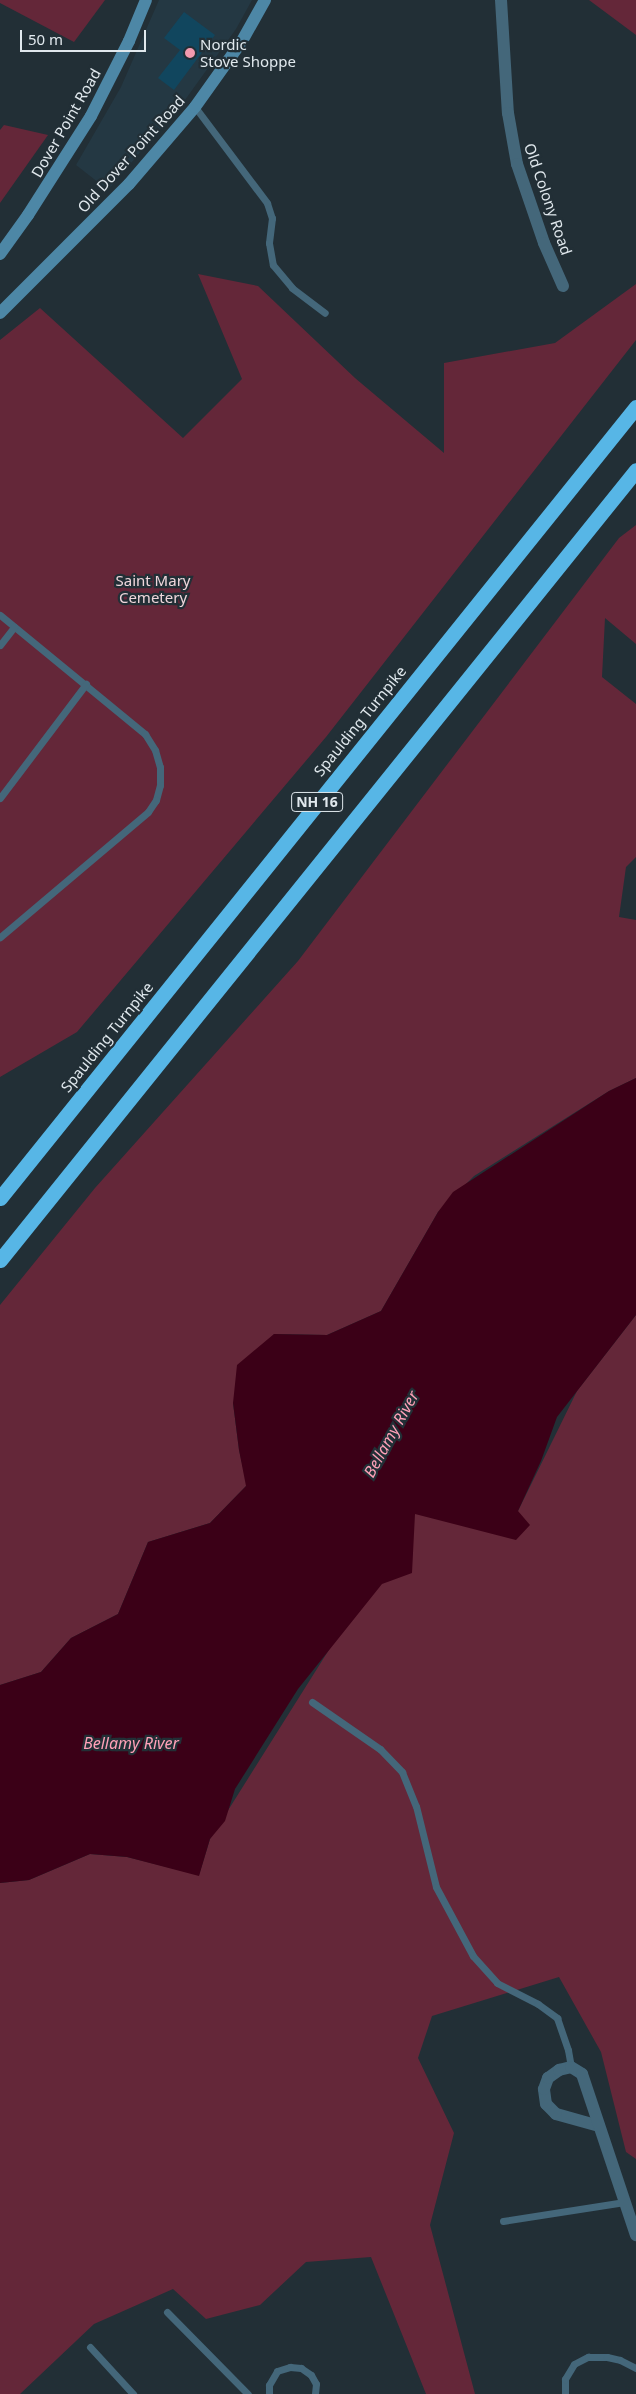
<!DOCTYPE html>
<style>
body{margin:0}
#map{position:relative;width:636px;height:2394px;overflow:hidden;background:#222f36;font-family:"Noto Sans",sans-serif}
div>[style]{position:absolute}
[style*='--x']{left:calc(var(--x)*1px);top:calc(var(--y)*1px);width:calc(var(--w)*1px);rotate:calc(var(--a)*1deg)}
.built>*{inset:0;background:#243843}
.green>*{inset:0;background:#642739}
.water>*{inset:0;background:#3b0017}
.building>*{inset:0;background:#11465e}
.lane>*{height:7px;margin:-3.5px;padding:0 3.5px;transform-origin:3.5px;border-radius:3.5px;background:#44677a}
.street>*{height:12px;margin:-6px;padding:0 6px;transform-origin:6px;border-radius:6px;background:#44677a}
.secondary>*{height:12px;margin:-6px;padding:0 6px;transform-origin:6px;border-radius:6px;background:#4d87a6}
.highway>*{height:15px;margin:-7.5px;padding:0 7.5px;transform-origin:7.5px;border-radius:7.5px;background:#57b6e6}
.dots>*{width:14px;height:14px;translate:-50% -50%;box-sizing:border-box;border:2px solid #222f36;border-radius:50%}
span{translate:-50% -50%;white-space:nowrap;text-align:center;line-height:1.15;-webkit-text-stroke:4.5px #222f36;paint-order:stroke}
.shield-label span{padding:1px 4px;background:#222f36;border:1px solid;border-radius:4px;-webkit-text-stroke-width:0}
.shield-label{font-size:14px;color:#e0e8ed;font-weight:700}
.poi-label{font-size:15px;color:#e0e8ed}
.left{translate:0 -50%;text-align:left}
.street-label{font-size:15px;color:#e0e8ed}
.park-label{font-size:15px;color:#efd6db}
.water-label{font-size:16px;color:#ffa1b8;font-style:italic}
.scale{position:absolute;left:20px;top:30px;width:126px;height:22px;box-sizing:border-box;border:2px solid #e0e8ed;border-top:0;padding-left:6px;font-size:15px;line-height:18px;white-space:nowrap;color:#e0e8ed;-webkit-text-stroke:4px #222f36;paint-order:stroke}
</style>
<div id="map">
<div class="built">
<div style="clip-path:polygon(159px 0,252px 0,236px 29px,185px 100px,108px 190px,76px 165px,121px 87px)"></div>
</div>
<div class="green">
<div style="clip-path:polygon(0 0,105px 0,74px 42px,0 3px)"></div>
<div style="clip-path:polygon(589px 0,636px 0,636px 35px)"></div>
<div style="clip-path:polygon(4px 125px,48px 135px,0 203px,0 130px)"></div>
<div style="clip-path:polygon(198px 274px,258px 286px,355px 378px,444px 453px,444px 363px,555px 343px,636px 284px,636px 340px,326px 737px,77px 1032px,0 1077px,0 340px,40px 308px,183px 438px,242px 379px)"></div>
<div style="clip-path:polygon(636px 525px,636px 644px,605px 618px,602px 677px,636px 704px,636px 857px,626px 867px,619px 917px,636px 920px,636px 1078px,609px 1091px,474px 1176px,438px 1212px,381px 1311px,327px 1335px,274px 1334px,233px 1403px,239px 1450px,247px 1485px,210px 1523px,148px 1542px,118px 1614px,71px 1638px,41px 1672px,0 1685px,0 1305px,95px 1188px,298px 961px,619px 538px)"></div>
<div style="clip-path:polygon(636px 1315px,636px 2159px,626px 2152px,601px 2052px,559px 1977px,432px 2016px,418px 2058px,454px 2133px,430px 2225px,475px 2394px,426px 2394px,371px 2257px,306px 2262px,260px 2305px,206px 2319px,173px 2289px,94px 2324px,20px 2394px,0 2394px,0 1883px,29px 1880px,90px 1854px,127px 1857px,199px 1875px,210px 1839px,415px 1513px,518px 1511px,577px 1391px)"></div>
</div>
<div class="water">
<div style="clip-path:polygon(636px 1078px,636px 1315px,557px 1417px,541px 1461px,518px 1511px,530px 1525px,516px 1540px,415px 1514px,412px 1573px,382px 1584px,298px 1689px,235px 1789px,225px 1821px,210px 1839px,199px 1876px,127px 1857px,90px 1854px,29px 1880px,0 1883px,0 1685px,41px 1672px,71px 1638px,118px 1614px,148px 1542px,210px 1523px,246px 1486px,239px 1450px,233px 1403px,237px 1365px,274px 1334px,327px 1335px,381px 1311px,438px 1212px,453px 1192px,609px 1091px)"></div>
</div>
<div class="building">
<div style="clip-path:polygon(184px 12px,215px 35px,174px 90px,158px 78px,180px 50px,164px 38px)"></div>
</div>
<div class="lane">
<div style="--x:195;--y:107;--w:120;--a:53.1"></div>
<div style="--x:267;--y:203;--w:16;--a:72"></div>
<div style="--x:272;--y:218;--w:25;--a:97"></div>
<div style="--x:269;--y:243;--w:22;--a:80"></div>
<div style="--x:273;--y:265;--w:30;--a:50"></div>
<div style="--x:292;--y:288;--w:41;--a:37.1"></div>
<div style="--x:0;--y:615;--w:188;--a:39.4"></div>
<div style="--x:145;--y:734;--w:19;--a:58"></div>
<div style="--x:155;--y:750;--w:18;--a:74"></div>
<div style="--x:160;--y:767;--w:18;--a:90"></div>
<div style="--x:160;--y:785;--w:16;--a:105"></div>
<div style="--x:156;--y:800;--w:14;--a:124"></div>
<div style="--x:148;--y:812;--w:194;--a:139.8"></div>
<div style="--x:0;--y:645;--w:23;--a:-52"></div>
<div style="--x:0;--y:798;--w:143;--a:-53"></div>
<div style="--x:312;--y:1702;--w:83;--a:34.7"></div>
<div style="--x:380;--y:1749;--w:32;--a:46"></div>
<div style="--x:402;--y:1772;--w:37;--a:68"></div>
<div style="--x:416;--y:1806;--w:83;--a:76.1"></div>
<div style="--x:436;--y:1887;--w:78;--a:61.8"></div>
<div style="--x:473;--y:1956;--w:36;--a:48"></div>
<div style="--x:497;--y:1983;--w:46;--a:27.1"></div>
<div style="--x:538;--y:2004;--w:24;--a:36"></div>
<div style="--x:557;--y:2018;--w:34;--a:71"></div>
<div style="--x:568;--y:2050;--w:17;--a:80"></div>
<div style="--x:503;--y:2221;--w:123;--a:-8.9"></div>
<div style="--x:167;--y:2312;--w:115;--a:45.4"></div>
<div style="--x:90;--y:2347;--w:64;--a:47.5"></div>
<div style="--x:269;--y:2394;--w:9;--a:-90"></div>
<div style="--x:269;--y:2385;--w:16;--a:-60"></div>
<div style="--x:277;--y:2371;--w:14;--a:-17"></div>
<div style="--x:290;--y:2367;--w:11;--a:5"></div>
<div style="--x:301;--y:2368;--w:12;--a:35"></div>
<div style="--x:311;--y:2375;--w:10;--a:61"></div>
<div style="--x:316;--y:2384;--w:10;--a:96"></div>
<div style="--x:565;--y:2394;--w:15;--a:-90"></div>
<div style="--x:565;--y:2379;--w:17;--a:-59"></div>
<div style="--x:574;--y:2364;--w:16;--a:-27"></div>
<div style="--x:588;--y:2357;--w:19;--a:0"></div>
<div style="--x:607;--y:2357;--w:13;--a:13"></div>
<div style="--x:620;--y:2360;--w:18;--a:27"></div>
</div>
<div class="street">
<div style="--x:501;--y:0;--w:113;--a:86.5"></div>
<div style="--x:508;--y:113;--w:52;--a:80"></div>
<div style="--x:517;--y:164;--w:83;--a:71.1"></div>
<div style="--x:544;--y:243;--w:47;--a:66.2"></div>
<div style="--x:599;--y:2126;--w:45;--a:-164.4"></div>
<div style="--x:556;--y:2114;--w:14;--a:-135"></div>
<div style="--x:546;--y:2104;--w:15;--a:-98"></div>
<div style="--x:544;--y:2089;--w:12;--a:-70"></div>
<div style="--x:548;--y:2078;--w:14;--a:-36"></div>
<div style="--x:559;--y:2070;--w:12;--a:-14"></div>
<div style="--x:571;--y:2067;--w:13;--a:32"></div>
<div style="--x:582;--y:2074;--w:170;--a:71.5"></div>
</div>
<div class="secondary">
<div style="--x:0;--y:254;--w:48;--a:-54.3"></div>
<div style="--x:28;--y:215;--w:117;--a:-57.5"></div>
<div style="--x:91;--y:116;--w:84;--a:-63.1"></div>
<div style="--x:129;--y:41;--w:44;--a:-67.5"></div>
<div style="--x:0;--y:313;--w:182;--a:-45"></div>
<div style="--x:129;--y:184;--w:101;--a:-49.4"></div>
<div style="--x:195;--y:107;--w:81;--a:-54.5"></div>
<div style="--x:242;--y:41;--w:47;--a:-60.7"></div>
</div>
<div class="highway">
<div style="--x:0;--y:1198;--w:1015;--a:-51.2"></div>
<div style="--x:0;--y:1260;--w:1014;--a:-51.16"></div>
</div>
<div class="dots">
<div style="left:190px;top:53px;background:#f29aaf"></div>
</div>
<div class="shield-label">
<span style="left:317px;top:802px">NH 16</span>
</div>
<div class="poi-label">
<span class="left" style="left:200px;top:53px">Nordic<br>Stove Shoppe</span>
</div>
<div class="street-label">
<span style="left:66px;top:123px;rotate:-60deg">Dover Point Road</span>
<span style="left:131px;top:154px;rotate:-48deg">Old Dover Point Road</span>
<span style="left:548px;top:199px;rotate:71deg">Old Colony Road</span>
<span style="left:360px;top:721px;rotate:-51deg">Spaulding Turnpike</span>
<span style="left:107px;top:1037px;rotate:-51deg">Spaulding Turnpike</span>
</div>
<div class="park-label">
<span style="left:153px;top:589px">Saint Mary<br>Cemetery</span>
</div>
<div class="water-label">
<span style="left:391px;top:1434px;rotate:-61deg">Bellamy River</span>
<span style="left:131px;top:1743px">Bellamy River</span>
</div>
<div class="scale">50 m</div>
</div>
